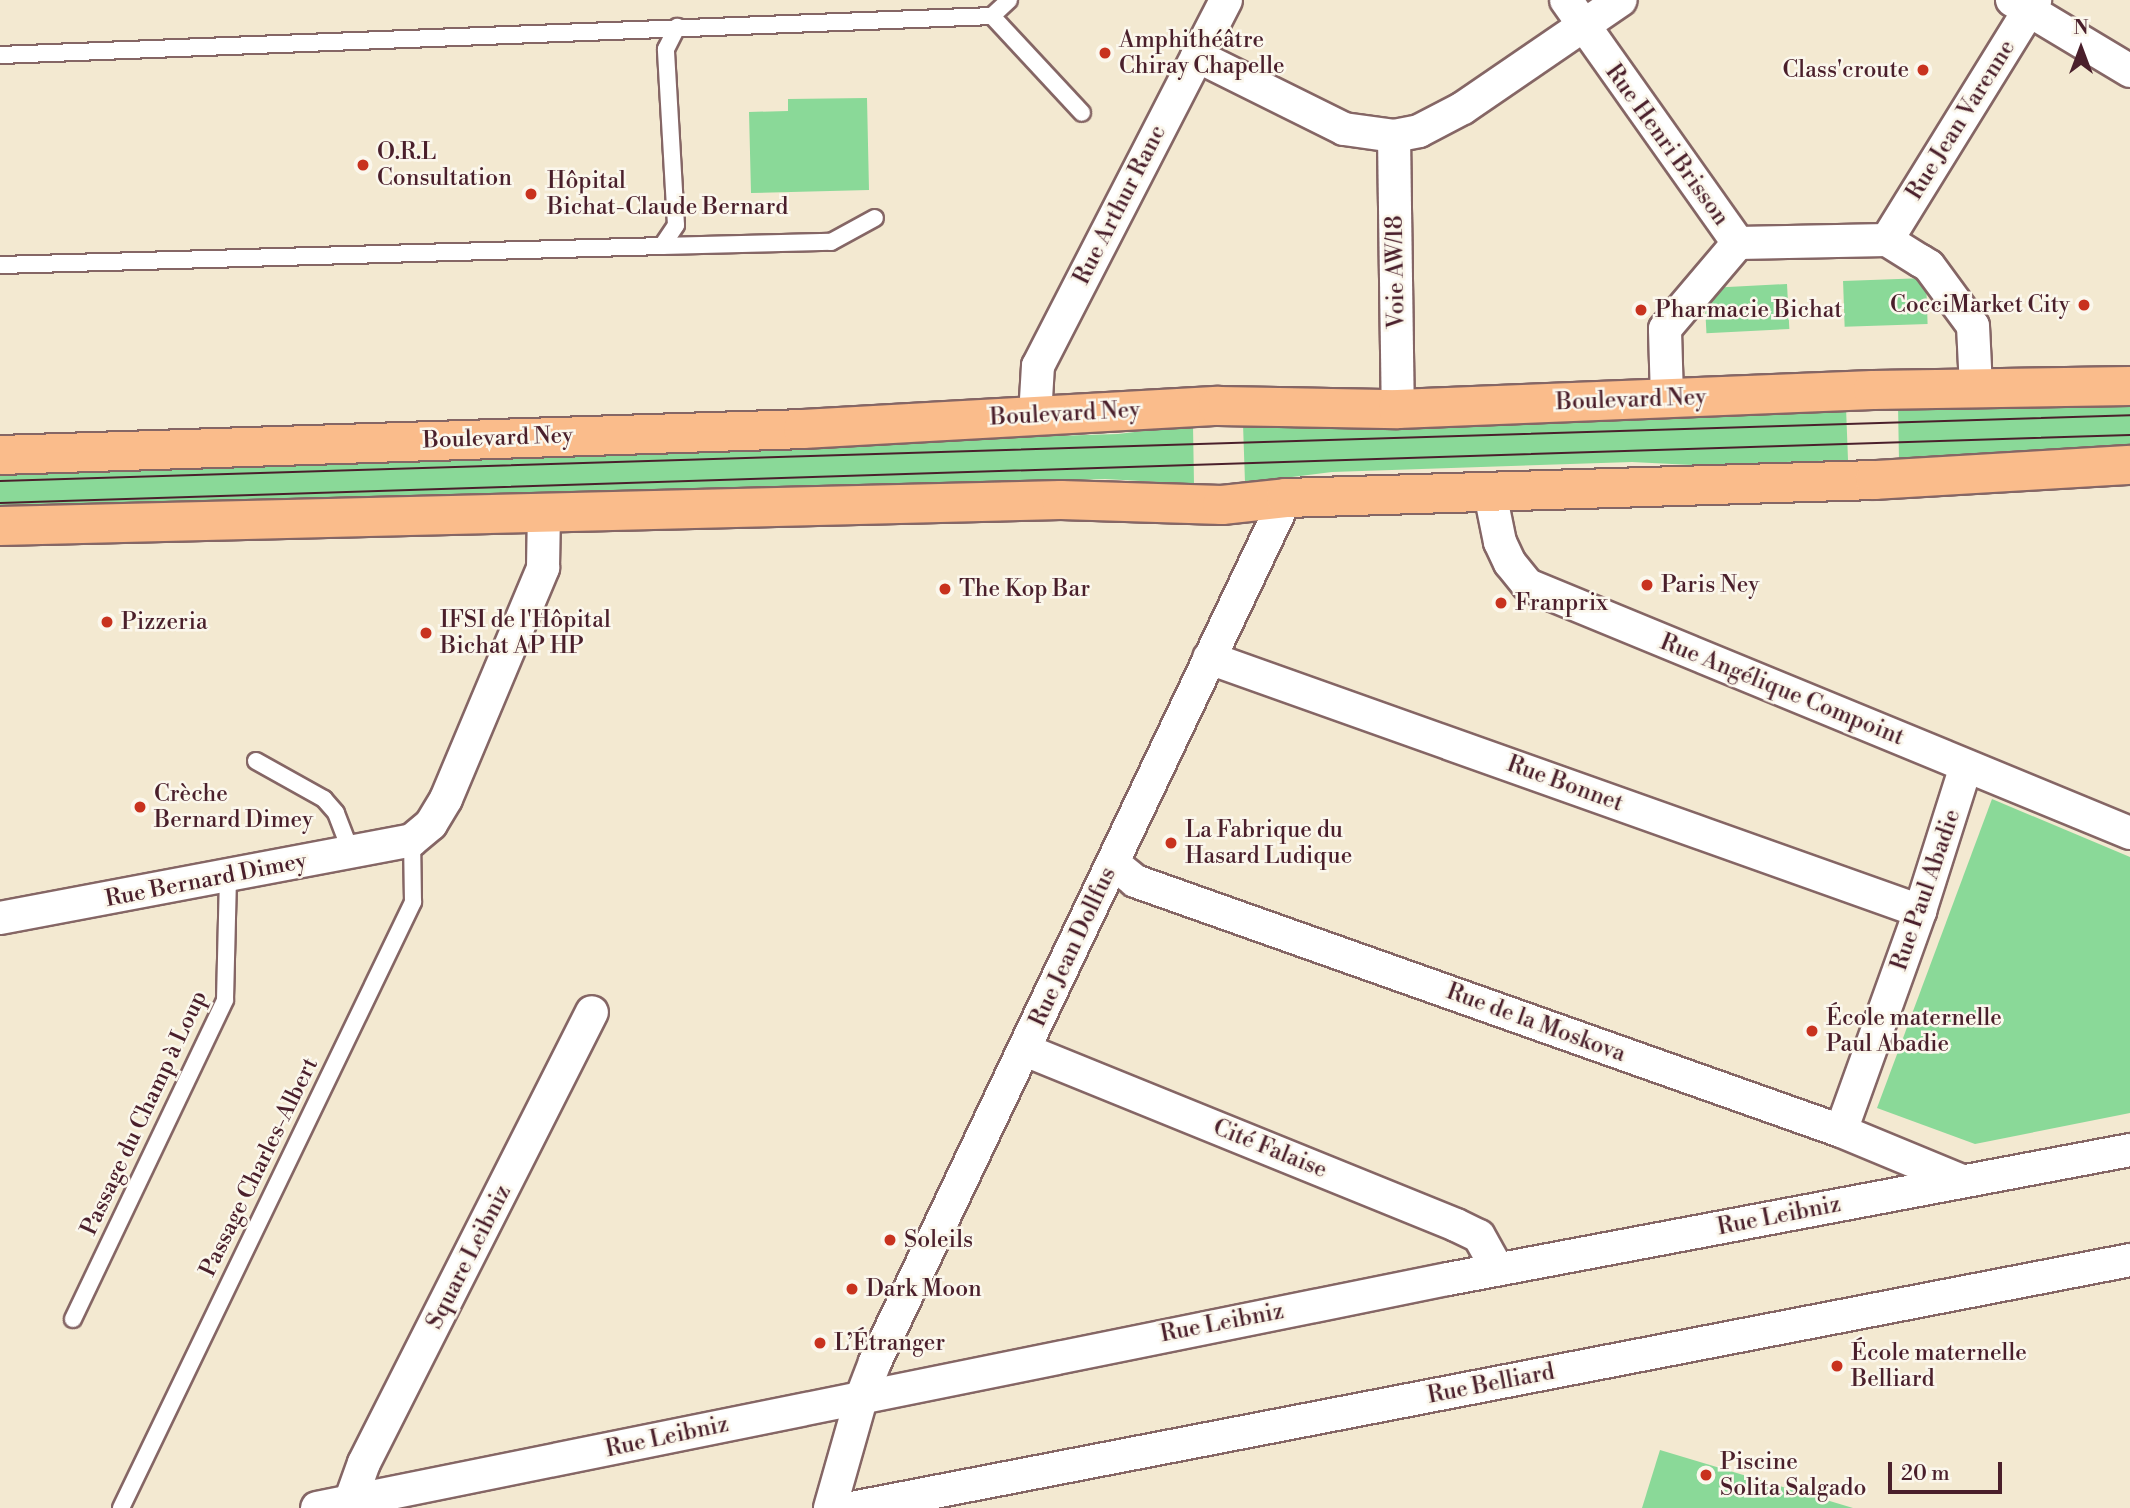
<!DOCTYPE html>
<meta charset="utf-8">
<style>
body{margin:0}
#map{position:relative;width:2130px;height:1508px;overflow:hidden;background:#f3e9d1;font-family:"Libre Bodoni",serif}
div>[style]{position:absolute}
[style*='--x']{left:calc(var(--x)*1px);top:calc(var(--y)*1px);width:calc(var(--w)*1px);rotate:calc(var(--a)*1deg)}
.green>*{inset:0;background:#8ad998;transform-origin:0 0}
.roads{filter:drop-shadow(2px 0 #856665) drop-shadow(-2px 0 #856665) drop-shadow(0 2px #856665) drop-shadow(0 -2px #856665)}
.lane>*{height:16px;margin:-8px;padding:0 8px;transform-origin:8px;border-radius:8px;background:#fff}
.street>*{height:32px;margin:-16px;padding:0 16px;transform-origin:16px;border-radius:16px;background:#fff}
.primary>*{height:38px;margin:-19px;padding:0 19px;transform-origin:19px;border-radius:19px;background:#fabc8b}
.tram>*{height:2px;margin:-1px;padding:0 1px;transform-origin:1px;border-radius:1px;background:#4a1f2b}
.dots>*{width:19px;height:19px;translate:-50% -50%;box-sizing:border-box;border:4px solid #fbf7ec;border-radius:50%}
span{translate:-50% -50%;white-space:nowrap;text-align:center;line-height:1.15;-webkit-text-stroke:5px #fbf7ec;paint-order:stroke}
.poi-label{font-size:23px;color:#4a1f2b}
.left{translate:0 -50%;text-align:left}
.right{translate:-100% -50%;text-align:right}
.street-label{font-size:23px;color:#4a1f2b}
.north{position:absolute;left:2046px;top:14px;width:70px;height:70px;-webkit-text-stroke:5px #fbf7ec;paint-order:stroke;rotate:0deg;font-size:19px;font-weight:700;line-height:28px;text-align:center;color:#4a1f2b}
.north::after{content:'';display:block;margin:auto;width:24px;height:32px;background:#4a1f2b;clip-path:polygon(50% 0,100% 100%,50% 72%,0 100%)}
.scale{position:absolute;left:1888px;top:1462px;width:114px;height:32px;box-sizing:border-box;border:4px solid #4a1f2b;border-top:0;padding-left:9px;font-size:21px;line-height:24px;white-space:nowrap;color:#4a1f2b;-webkit-text-stroke:5px #fbf7ec;paint-order:stroke}
</style>
<div id="map">
<div class="green">
<div style="clip-path:polygon(867px 98px,869px 190px,751px 193px,749px 112px,788px 111px,788px 99px)"></div>
<div style="left:1926px;top:278px;width:46px;height:83px;rotate:88deg"></div>
<div style="left:1787px;top:284px;width:45px;height:83px;rotate:87deg"></div>
<div style="clip-path:polygon(2130px 404px,2130px 447px,2006px 451px,1899px 460px,1898px 406px)"></div>
<div style="clip-path:polygon(1846px 407px,1848px 460px,1692px 465px,1632px 462px,1332px 472px,1245px 483px,1243px 424px,1328px 429px,1596px 420px)"></div>
<div style="clip-path:polygon(1193px 425px,1194px 484px,1105px 479px,0 514px,0 470px,1118px 434px)"></div>
<div style="clip-path:polygon(1992px 799px,2130px 857px,2130px 1113px,1975px 1144px,1877px 1108px)"></div>
<div style="clip-path:polygon(1660px 1450px,1853px 1508px,1642px 1508px)"></div>
</div>
<div class="roads">
<div class="lane">
<div style="--x:992;--y:16;--w:23;--a:-43"></div>
<div style="--x:0;--y:55;--w:993;--a:-2.25"></div>
<div style="--x:992;--y:16;--w:132;--a:47.1"></div>
<div style="--x:662;--y:246;--w:169;--a:-1.4"></div>
<div style="--x:831;--y:242;--w:50;--a:-28.6"></div>
<div style="--x:0;--y:265;--w:662;--a:-1.64"></div>
<div style="--x:662;--y:246;--w:25;--a:-56"></div>
<div style="--x:676;--y:225;--w:176;--a:-93.3"></div>
<div style="--x:666;--y:49;--w:25;--a:-63"></div>
<div style="--x:256;--y:761;--w:78;--a:29.2"></div>
<div style="--x:324;--y:799;--w:18;--a:49"></div>
<div style="--x:336;--y:813;--w:42;--a:69"></div>
<div style="--x:73;--y:1319;--w:353;--a:-64.5"></div>
<div style="--x:225;--y:1000;--w:123;--a:-88.6"></div>
<div style="--x:121;--y:1508;--w:673;--a:-64.27"></div>
<div style="--x:413;--y:902;--w:62;--a:-90.9"></div>
</div>
<div class="street">
<div style="--x:1566;--y:0;--w:298;--a:54.7"></div>
<div style="--x:2012;--y:0;--w:138;--a:31"></div>
<div style="--x:1197;--y:56;--w:164;--a:26.4"></div>
<div style="--x:1344;--y:129;--w:50;--a:8"></div>
<div style="--x:1394;--y:136;--w:25;--a:-11"></div>
<div style="--x:1419;--y:131;--w:50;--a:-27.6"></div>
<div style="--x:1463;--y:108;--w:191;--a:-34.4"></div>
<div style="--x:1394;--y:136;--w:273;--a:89.2"></div>
<div style="--x:1887;--y:240;--w:282;--a:-58.3"></div>
<div style="--x:1738;--y:243;--w:149;--a:-1.2"></div>
<div style="--x:1887;--y:240;--w:40;--a:32"></div>
<div style="--x:1921;--y:261;--w:9;--a:32"></div>
<div style="--x:1929;--y:266;--w:74;--a:53.7"></div>
<div style="--x:1973;--y:326;--w:62;--a:87.2"></div>
<div style="--x:1667;--y:398;--w:69;--a:-91.7"></div>
<div style="--x:1665;--y:329;--w:113;--a:-49.7"></div>
<div style="--x:1035;--y:416;--w:50;--a:-86.6"></div>
<div style="--x:1038;--y:366;--w:411;--a:-62.8"></div>
<div style="--x:1490;--y:493;--w:50;--a:78.5"></div>
<div style="--x:1500;--y:542;--w:23;--a:65"></div>
<div style="--x:1510;--y:563;--w:28;--a:51"></div>
<div style="--x:1528;--y:585;--w:651;--a:22.39"></div>
<div style="--x:1209;--y:658;--w:755;--a:19.59"></div>
<div style="--x:1113;--y:863;--w:28;--a:39"></div>
<div style="--x:1135;--y:881;--w:749;--a:19.5"></div>
<div style="--x:1841;--y:1131;--w:131;--a:22.5"></div>
<div style="--x:0;--y:918;--w:419;--a:-10.7"></div>
<div style="--x:412;--y:840;--w:25;--a:-40"></div>
<div style="--x:431;--y:824;--w:29;--a:-59"></div>
<div style="--x:446;--y:799;--w:251;--a:-67.2"></div>
<div style="--x:543;--y:568;--w:55;--a:-89"></div>
<div style="--x:1025;--y:1050;--w:465;--a:22.1"></div>
<div style="--x:1456;--y:1225;--w:25;--a:26"></div>
<div style="--x:1479;--y:1236;--w:38;--a:61"></div>
<div style="--x:1841;--y:1131;--w:234;--a:-70.2"></div>
<div style="--x:1920;--y:911;--w:152;--a:-72.4"></div>
<div style="--x:350;--y:1502;--w:41;--a:-70.3"></div>
<div style="--x:364;--y:1463;--w:505;--a:-63.18"></div>
<div style="--x:317;--y:1508;--w:1154;--a:-11.45"></div>
<div style="--x:1448;--y:1279;--w:694;--a:-10.71"></div>
<div style="--x:830;--y:1508;--w:116;--a:-74.1"></div>
<div style="--x:862;--y:1396;--w:36;--a:-69"></div>
<div style="--x:875;--y:1362;--w:957;--a:-64.56"></div>
<div style="--x:852;--y:1508;--w:1302;--a:-10.98"></div>
</div>
<div class="primary">
<div style="--x:0;--y:455;--w:803;--a:-1.85"></div>
<div style="--x:803;--y:429;--w:416;--a:-3.2"></div>
<div style="--x:1218;--y:406;--w:180;--a:1"></div>
<div style="--x:1398;--y:409;--w:475;--a:-2.3"></div>
<div style="--x:1873;--y:390;--w:257;--a:-0.9"></div>
<div style="--x:0;--y:526;--w:1061;--a:-1.4"></div>
<div style="--x:1061;--y:500;--w:161;--a:1.8"></div>
<div style="--x:1222;--y:505;--w:64;--a:-6.2"></div>
<div style="--x:1286;--y:498;--w:589;--a:-1.75"></div>
<div style="--x:1875;--y:480;--w:255;--a:-3.4"></div>
</div>
</div>
<div class="tram">
<div style="--x:0;--y:481;--w:2131;--a:-1.77"></div>
<div style="--x:0;--y:503;--w:2131;--a:-1.83"></div>
</div>
<div class="dots">
<div style="left:1105px;top:53px;background:#c8321e"></div>
<div style="left:1923px;top:70px;background:#c8321e"></div>
<div style="left:363px;top:165px;background:#c8321e"></div>
<div style="left:531px;top:194px;background:#c8321e"></div>
<div style="left:2084px;top:305px;background:#c8321e"></div>
<div style="left:1641px;top:310px;background:#c8321e"></div>
<div style="left:1647px;top:585px;background:#c8321e"></div>
<div style="left:945px;top:589px;background:#c8321e"></div>
<div style="left:1501px;top:603px;background:#c8321e"></div>
<div style="left:107px;top:622px;background:#c8321e"></div>
<div style="left:426px;top:633px;background:#c8321e"></div>
<div style="left:140px;top:807px;background:#c8321e"></div>
<div style="left:1171px;top:843px;background:#c8321e"></div>
<div style="left:1812px;top:1031px;background:#c8321e"></div>
<div style="left:890px;top:1240px;background:#c8321e"></div>
<div style="left:852px;top:1289px;background:#c8321e"></div>
<div style="left:820px;top:1343px;background:#c8321e"></div>
<div style="left:1837px;top:1366px;background:#c8321e"></div>
<div style="left:1706px;top:1475px;background:#c8321e"></div>
</div>
<div class="poi-label">
<span class="left" style="left:1119px;top:53px">Amphithéâtre<br>Chiray Chapelle</span>
<span class="right" style="left:1909px;top:70px">Class'croute</span>
<span class="left" style="left:377px;top:165px">O.R.L<br>Consultation</span>
<span class="left" style="left:547px;top:194px">Hôpital<br>Bichat-Claude Bernard</span>
<span class="right" style="left:2070px;top:305px">CocciMarket City</span>
<span class="left" style="left:1655px;top:310px">Pharmacie Bichat</span>
<span class="left" style="left:1661px;top:585px">Paris Ney</span>
<span class="left" style="left:959px;top:589px">The Kop Bar</span>
<span class="left" style="left:1515px;top:603px">Franprix</span>
<span class="left" style="left:440px;top:633px">IFSI de l'Hôpital<br>Bichat AP HP</span>
<span class="left" style="left:121px;top:622px">Pizzeria</span>
<span class="left" style="left:154px;top:807px">Crèche<br>Bernard Dimey</span>
<span class="left" style="left:1185px;top:843px">La Fabrique du<br>Hasard Ludique</span>
<span class="left" style="left:1826px;top:1031px">École maternelle<br>Paul Abadie</span>
<span class="left" style="left:904px;top:1240px">Soleils</span>
<span class="left" style="left:866px;top:1289px">Dark Moon</span>
<span class="left" style="left:834px;top:1343px">L’Étranger</span>
<span class="left" style="left:1851px;top:1366px">École maternelle<br>Belliard</span>
<span class="left" style="left:1720px;top:1475px">Piscine<br>Solita Salgado</span>
</div>
<div class="street-label">
<span style="left:1961px;top:120px;rotate:-58deg">Rue Jean Varenne</span>
<span style="left:1667px;top:145px;rotate:54deg">Rue Henri Brisson</span>
<span style="left:1120px;top:205px;rotate:-63deg">Rue Arthur Ranc</span>
<span style="left:1396px;top:272px;rotate:-91deg">Voie AW/18</span>
<span style="left:1631px;top:400px;rotate:-2deg">Boulevard Ney</span>
<span style="left:1065px;top:414px;rotate:-3deg">Boulevard Ney</span>
<span style="left:498px;top:438px;rotate:-2deg">Boulevard Ney</span>
<span style="left:1782px;top:690px;rotate:22deg">Rue Angélique Compoint</span>
<span style="left:1565px;top:784px;rotate:20deg">Rue Bonnet</span>
<span style="left:206px;top:880px;rotate:-11deg">Rue Bernard Dimey</span>
<span style="left:1926px;top:890px;rotate:-71deg">Rue Paul Abadie</span>
<span style="left:1073px;top:947px;rotate:-65deg">Rue Jean Dollfus</span>
<span style="left:1536px;top:1023px;rotate:20deg">Rue de la Moskova</span>
<span style="left:144px;top:1113px;rotate:-65deg">Passage du Champ à Loup</span>
<span style="left:1270px;top:1149px;rotate:22deg">Cité Falaise</span>
<span style="left:259px;top:1167px;rotate:-64deg">Passage Charles-Albert</span>
<span style="left:1779px;top:1216px;rotate:-11deg">Rue Leibniz</span>
<span style="left:469px;top:1257px;rotate:-63deg">Square Leibniz</span>
<span style="left:1222px;top:1323px;rotate:-11deg">Rue Leibniz</span>
<span style="left:1491px;top:1384px;rotate:-11deg">Rue Belliard</span>
<span style="left:667px;top:1437px;rotate:-12deg">Rue Leibniz</span>
</div>
<div class="north">N</div>
<div class="scale">20 m</div>
</div>
